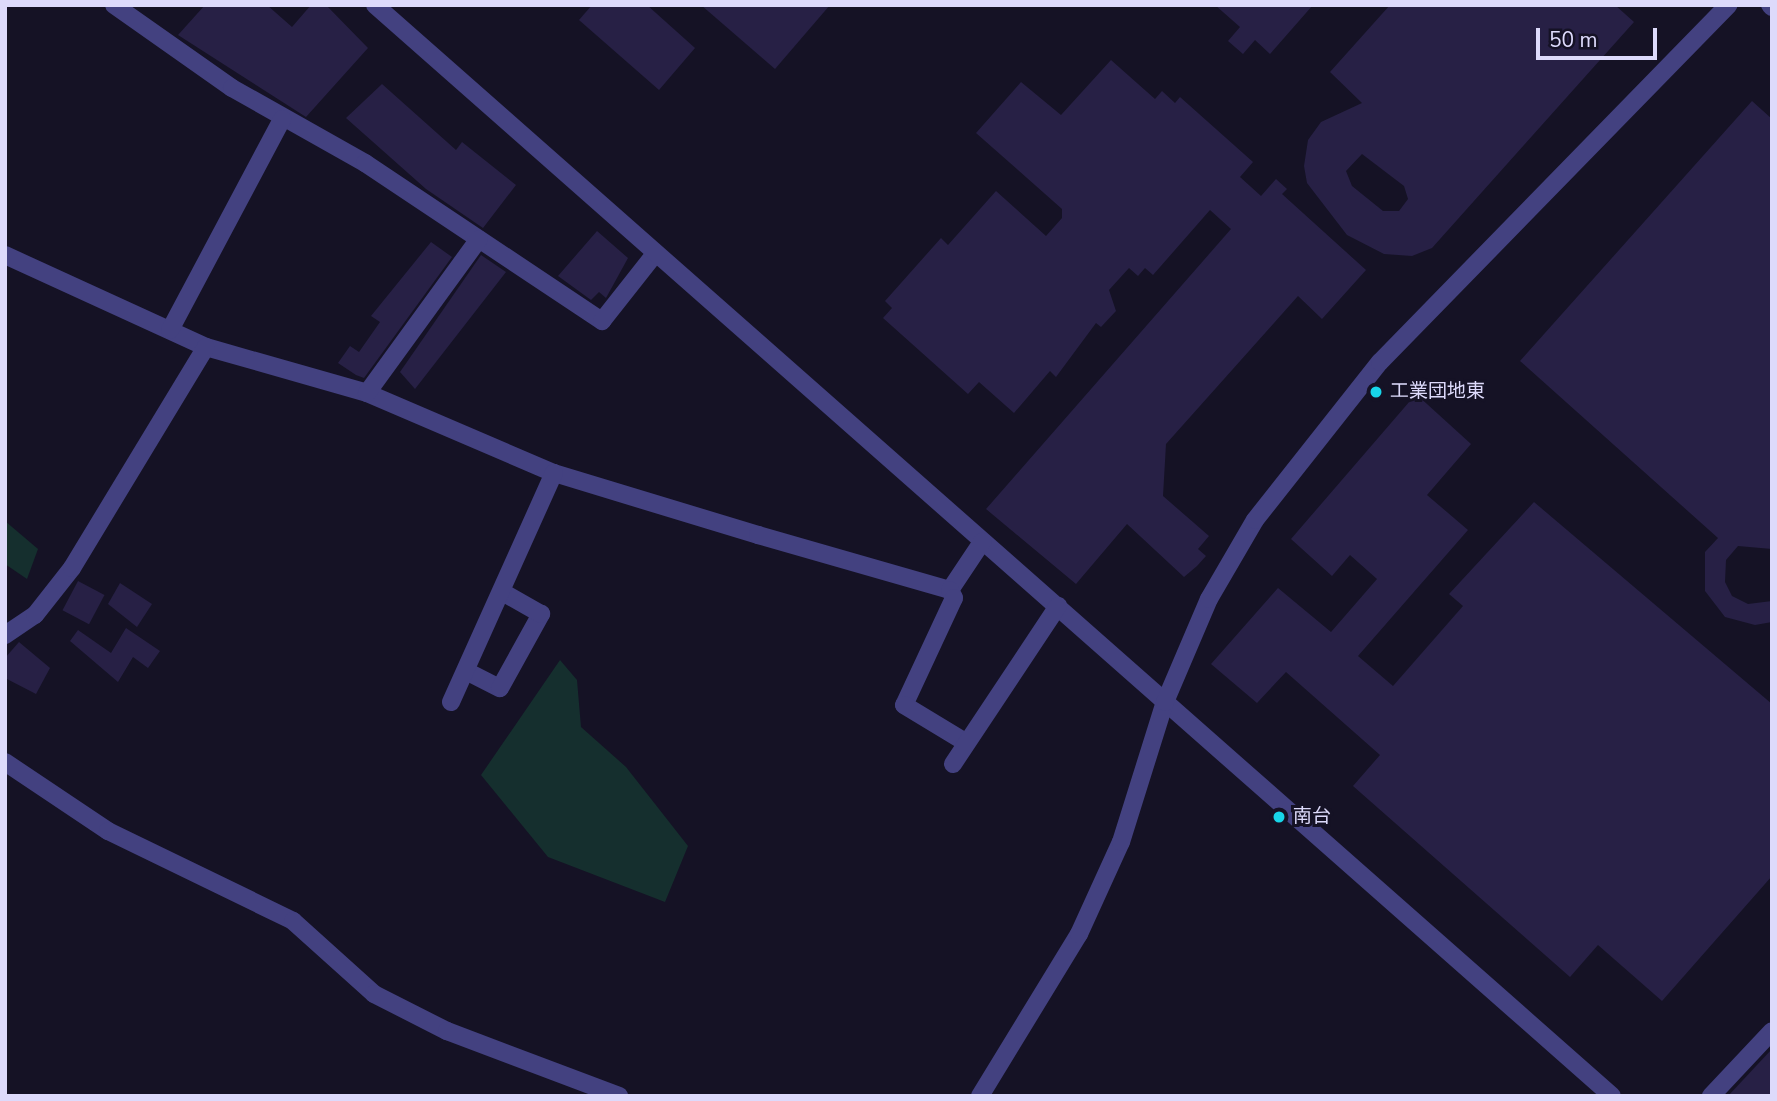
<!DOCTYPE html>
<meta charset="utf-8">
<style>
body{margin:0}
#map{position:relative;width:1777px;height:1101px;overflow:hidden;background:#151225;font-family:"Nunito Sans","Noto Sans JP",sans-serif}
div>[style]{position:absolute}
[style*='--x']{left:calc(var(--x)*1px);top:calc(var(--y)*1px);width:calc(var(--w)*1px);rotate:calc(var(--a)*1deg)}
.green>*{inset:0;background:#152f2e}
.building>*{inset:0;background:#272045;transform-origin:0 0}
.minor>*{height:18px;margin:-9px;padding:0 9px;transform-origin:9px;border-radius:9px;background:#434180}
.dots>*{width:19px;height:19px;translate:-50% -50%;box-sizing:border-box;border:4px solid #151225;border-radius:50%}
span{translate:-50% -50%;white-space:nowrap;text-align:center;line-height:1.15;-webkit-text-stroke:6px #151225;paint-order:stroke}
.poi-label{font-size:19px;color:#dddafb}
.left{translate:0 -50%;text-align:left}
.frame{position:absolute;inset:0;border:7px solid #dddafb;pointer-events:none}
.scale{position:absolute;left:1536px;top:28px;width:121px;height:32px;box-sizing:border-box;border:4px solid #dddafb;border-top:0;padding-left:9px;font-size:21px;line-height:24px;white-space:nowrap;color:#dddafb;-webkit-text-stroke:5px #151225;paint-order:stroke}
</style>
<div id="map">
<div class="green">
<div style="clip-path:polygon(5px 521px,38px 549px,27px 579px,5px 564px)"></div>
<div style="clip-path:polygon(560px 660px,577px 680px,581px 727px,626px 767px,688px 846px,665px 902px,548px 857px,481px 775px)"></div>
</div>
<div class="building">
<div style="clip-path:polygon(205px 5px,267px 5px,292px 27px,311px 5px,326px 5px,368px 48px,306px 117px,178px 35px)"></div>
<div style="clip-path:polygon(592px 5px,647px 5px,695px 48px,659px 90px,579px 20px)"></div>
<div style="clip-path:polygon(701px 5px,830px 5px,775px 69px)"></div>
<div style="clip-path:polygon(1215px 5px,1313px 5px,1270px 54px,1255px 40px,1243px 54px,1228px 41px,1240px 27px)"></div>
<div style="clip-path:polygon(evenodd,1390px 5px,1615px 5px,1634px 22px,1432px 248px,1412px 256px,1384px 254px,1347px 235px,1307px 183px,1304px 166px,1308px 140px,1321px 122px,1362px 103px,1330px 72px,1390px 5px,1362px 154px,1404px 186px,1408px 199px,1399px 211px,1383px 211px,1352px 186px,1346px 171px,1362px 154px)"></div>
<div style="clip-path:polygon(1111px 60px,1155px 99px,1162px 91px,1175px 103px,1180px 97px,1253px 162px,1240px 177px,1261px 196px,1276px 179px,1287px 189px,1282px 194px,1366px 270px,1322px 319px,1298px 296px,1166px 444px,1163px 496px,1209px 536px,1198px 549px,1206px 556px,1197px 566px,1184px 577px,1127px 524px,1076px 584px,986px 509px,1231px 229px,1210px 210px,1153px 275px,1145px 268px,1138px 276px,1129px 268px,1109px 290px,1116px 311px,1101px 327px,1096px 323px,1056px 377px,1050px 371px,1014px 413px,979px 382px,968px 394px,883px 318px,892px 308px,885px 301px,941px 238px,948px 245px,996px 191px,1046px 236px,1062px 218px,1062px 209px,976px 133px,1021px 82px,1061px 115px)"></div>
<div style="clip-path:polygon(382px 84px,456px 150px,462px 142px,516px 185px,483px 228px,426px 189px,346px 118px)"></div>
<div style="clip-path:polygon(1752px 101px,1772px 119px,1772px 549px,1738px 546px,1726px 560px,1725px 582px,1732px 596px,1748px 604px,1772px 601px,1772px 622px,1755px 625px,1725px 617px,1705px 591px,1705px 552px,1718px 538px,1520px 361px)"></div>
<div style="clip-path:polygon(597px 231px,628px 258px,606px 298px,599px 292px,591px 300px,558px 276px)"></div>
<div style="clip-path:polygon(431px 242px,452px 257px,364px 378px,356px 375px,338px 363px,350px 346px,359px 352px,380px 322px,371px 316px)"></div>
<div style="clip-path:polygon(481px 255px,506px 272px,415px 389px,400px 372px)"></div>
<div style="clip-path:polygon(1416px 394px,1471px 444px,1427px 495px,1468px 530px,1358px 656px,1393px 686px,1463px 606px,1449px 594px,1534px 502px,1772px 704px,1772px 876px,1662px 1001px,1598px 945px,1570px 977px,1353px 786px,1380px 755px,1286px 672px,1257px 703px,1211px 664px,1278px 588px,1331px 632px,1377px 579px,1350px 555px,1332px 576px,1291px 539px)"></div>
<div style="left:78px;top:581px;width:30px;height:33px;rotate:28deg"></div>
<div style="clip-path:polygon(120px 583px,152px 604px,137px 627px,108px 604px)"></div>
<div style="clip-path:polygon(126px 628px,160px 651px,148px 668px,133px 657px,118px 682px,70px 641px,78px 630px,111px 653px)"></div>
<div style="clip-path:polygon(19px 642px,50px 668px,36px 694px,5px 678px,5px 658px)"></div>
<div style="clip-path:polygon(1772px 1049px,1772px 1096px,1728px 1096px)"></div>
</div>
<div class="minor">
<div style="--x:114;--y:5;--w:144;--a:35.1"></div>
<div style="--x:232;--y:88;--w:153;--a:29.4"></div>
<div style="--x:365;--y:163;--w:285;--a:33.7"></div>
<div style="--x:602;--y:321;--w:85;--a:-51.7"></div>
<div style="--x:375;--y:5;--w:1649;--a:41.41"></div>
<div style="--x:1770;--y:5;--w:3;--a:45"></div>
<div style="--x:5;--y:255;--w:221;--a:24.6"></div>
<div style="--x:206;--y:347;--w:167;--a:15.9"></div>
<div style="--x:367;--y:393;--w:203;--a:23.2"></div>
<div style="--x:554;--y:473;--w:213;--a:16.9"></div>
<div style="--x:758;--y:535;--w:200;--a:16"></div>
<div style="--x:950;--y:590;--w:58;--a:-56.3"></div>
<div style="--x:170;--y:330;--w:239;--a:-62"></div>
<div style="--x:367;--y:393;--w:190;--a:-54"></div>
<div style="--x:950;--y:590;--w:9;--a:63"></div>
<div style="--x:954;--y:598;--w:118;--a:115"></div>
<div style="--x:904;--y:705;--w:71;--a:31.2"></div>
<div style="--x:5;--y:635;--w:36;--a:-34"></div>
<div style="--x:35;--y:615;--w:60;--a:-51.8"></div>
<div style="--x:72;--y:568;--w:258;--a:-58.8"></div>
<div style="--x:466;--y:671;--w:38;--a:27"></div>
<div style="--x:500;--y:688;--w:85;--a:-61"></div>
<div style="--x:541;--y:614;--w:43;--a:-150.4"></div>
<div style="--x:451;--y:702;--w:251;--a:-65.8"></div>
<div style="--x:5;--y:762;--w:124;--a:33.8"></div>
<div style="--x:108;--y:831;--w:206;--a:25.9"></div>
<div style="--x:293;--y:921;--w:109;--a:42"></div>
<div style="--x:374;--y:994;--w:82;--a:26.9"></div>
<div style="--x:447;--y:1031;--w:184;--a:20.7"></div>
<div style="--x:953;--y:764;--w:190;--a:-56.4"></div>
<div style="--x:980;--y:1096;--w:190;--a:-58.6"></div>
<div style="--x:1079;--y:934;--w:101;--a:-65.5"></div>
<div style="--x:1121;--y:842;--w:147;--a:-72.6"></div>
<div style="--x:1165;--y:702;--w:112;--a:-66.9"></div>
<div style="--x:1209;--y:599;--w:91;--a:-59.8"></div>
<div style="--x:1255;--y:520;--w:201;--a:-51.7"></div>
<div style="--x:1380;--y:362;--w:499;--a:-45.7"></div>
<div style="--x:1711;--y:1096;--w:89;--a:-46.8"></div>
</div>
<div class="dots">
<div style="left:1376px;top:392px;background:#18d5e9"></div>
<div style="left:1279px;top:817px;background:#18d5e9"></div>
</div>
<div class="poi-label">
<span class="left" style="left:1390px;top:392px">工業団地東</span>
<span class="left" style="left:1293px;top:817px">南台</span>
</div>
<div class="frame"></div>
<div class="scale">50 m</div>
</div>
